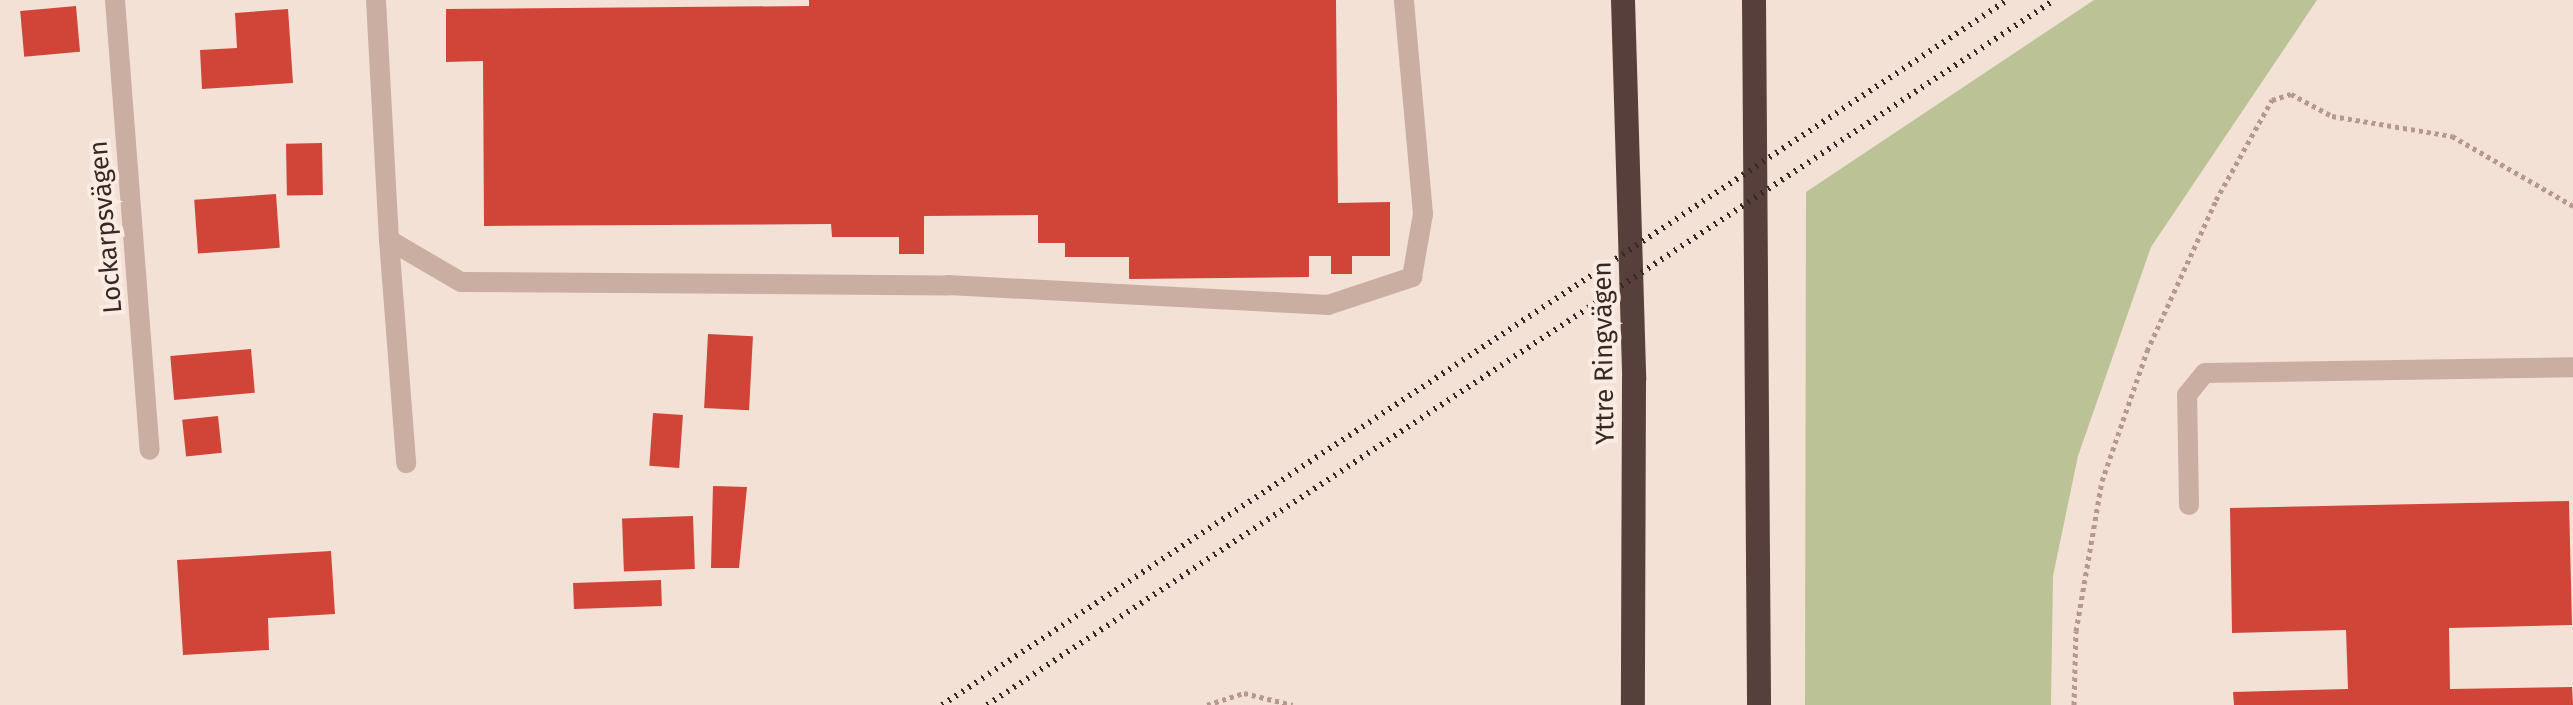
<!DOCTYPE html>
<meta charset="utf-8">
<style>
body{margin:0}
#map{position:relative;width:2573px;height:705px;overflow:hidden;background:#f3e1d6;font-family:"Fira Sans",sans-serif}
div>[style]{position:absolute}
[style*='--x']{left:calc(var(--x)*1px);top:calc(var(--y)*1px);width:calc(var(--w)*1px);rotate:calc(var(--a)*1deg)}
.green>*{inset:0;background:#bbc396}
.building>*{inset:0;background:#d04538;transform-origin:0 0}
.path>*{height:5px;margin-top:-2.5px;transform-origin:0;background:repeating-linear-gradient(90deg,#b7988c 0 4px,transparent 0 8px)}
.service>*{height:20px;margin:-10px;padding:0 10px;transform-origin:10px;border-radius:10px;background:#cbaea2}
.motorway>*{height:24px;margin:-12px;padding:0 12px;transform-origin:12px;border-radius:12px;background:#573f3b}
.rail>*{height:6px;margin-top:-3px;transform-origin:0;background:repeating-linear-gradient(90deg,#352825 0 2px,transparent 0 8px)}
span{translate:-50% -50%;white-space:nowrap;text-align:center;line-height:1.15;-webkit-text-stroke:8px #faece3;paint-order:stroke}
.street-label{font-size:26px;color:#352825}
</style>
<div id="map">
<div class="green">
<div style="clip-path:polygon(2094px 0,2317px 0,2151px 247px,2078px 456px,2053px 576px,2051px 705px,1805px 705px,1806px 192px)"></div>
</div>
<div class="building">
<div style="clip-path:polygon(809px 0,1336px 0,1338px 203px,1390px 202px,1390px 256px,1352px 256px,1352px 274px,1331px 274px,1331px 256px,1309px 256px,1309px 277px,1129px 279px,1129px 257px,1065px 257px,1065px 243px,1038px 243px,1038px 215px,924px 216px,924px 254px,899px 254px,899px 237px,832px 237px,831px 224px,484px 226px,483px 61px,446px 62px,446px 9px,809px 6px)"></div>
<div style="left:76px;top:6px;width:46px;height:56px;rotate:85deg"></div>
<div style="clip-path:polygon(288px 9px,293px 83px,202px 89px,200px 50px,237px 48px,235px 13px)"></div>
<div style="left:322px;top:143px;width:52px;height:36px;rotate:89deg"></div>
<div style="left:276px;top:194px;width:54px;height:82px;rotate:86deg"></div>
<div style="left:708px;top:334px;width:45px;height:74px;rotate:3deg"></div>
<div style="left:251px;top:349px;width:44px;height:81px;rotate:85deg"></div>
<div style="left:653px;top:413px;width:30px;height:53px;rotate:4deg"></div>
<div style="left:218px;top:416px;width:37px;height:36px;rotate:84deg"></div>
<div style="clip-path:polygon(713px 486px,747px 487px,739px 568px,711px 568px)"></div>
<div style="clip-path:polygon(2569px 501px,2572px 625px,2449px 628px,2450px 689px,2572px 687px,2573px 705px,2234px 705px,2233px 692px,2348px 689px,2346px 630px,2232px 633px,2230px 508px)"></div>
<div style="left:693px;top:516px;width:53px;height:71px;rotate:88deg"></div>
<div style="clip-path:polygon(331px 551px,335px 614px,268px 618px,269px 650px,183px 655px,177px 560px)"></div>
<div style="left:661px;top:580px;width:26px;height:88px;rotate:88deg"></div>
</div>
<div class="path">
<div style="--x:1207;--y:705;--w:39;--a:-18"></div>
<div style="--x:1244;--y:693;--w:50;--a:13.8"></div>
<div style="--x:2074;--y:705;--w:74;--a:-88.5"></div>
<div style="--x:2076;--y:631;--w:152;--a:-80.2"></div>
<div style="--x:2102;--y:481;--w:138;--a:-70.9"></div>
<div style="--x:2147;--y:351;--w:166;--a:-65.4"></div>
<div style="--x:2216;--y:200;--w:115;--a:-60.8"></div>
<div style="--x:2272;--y:100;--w:20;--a:-18"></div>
<div style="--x:2291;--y:94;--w:47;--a:28.2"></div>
<div style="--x:2332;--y:116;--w:122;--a:9.5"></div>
<div style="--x:2452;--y:136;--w:140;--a:30"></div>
</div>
<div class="service">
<div style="--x:115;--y:0;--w:451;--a:85.6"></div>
<div style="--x:376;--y:0;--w:240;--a:86.9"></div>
<div style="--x:389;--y:240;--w:83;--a:30.3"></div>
<div style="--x:461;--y:282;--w:487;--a:0.4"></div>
<div style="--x:948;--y:285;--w:381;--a:3"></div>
<div style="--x:1328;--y:305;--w:89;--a:-18.4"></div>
<div style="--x:1412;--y:277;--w:64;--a:-80.1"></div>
<div style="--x:1423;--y:214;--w:215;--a:-95.1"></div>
<div style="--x:389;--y:240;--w:224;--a:85.6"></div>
<div style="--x:2189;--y:505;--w:110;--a:-91"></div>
<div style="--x:2187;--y:395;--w:28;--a:-51"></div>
<div style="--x:2205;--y:373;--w:368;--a:-0.9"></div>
</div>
<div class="motorway">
<div style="--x:1623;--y:0;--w:379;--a:88.3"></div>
<div style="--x:1634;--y:379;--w:326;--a:90.2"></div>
<div style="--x:1754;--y:0;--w:705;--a:89.59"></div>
</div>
<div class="rail">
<div style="--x:942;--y:705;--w:1277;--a:-33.5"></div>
<div style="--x:987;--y:705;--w:1279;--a:-33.45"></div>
</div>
<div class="street-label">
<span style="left:106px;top:227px;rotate:-95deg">Lockarpsvägen</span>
<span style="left:1604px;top:353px;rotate:-91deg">Yttre Ringvägen</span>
</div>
</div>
